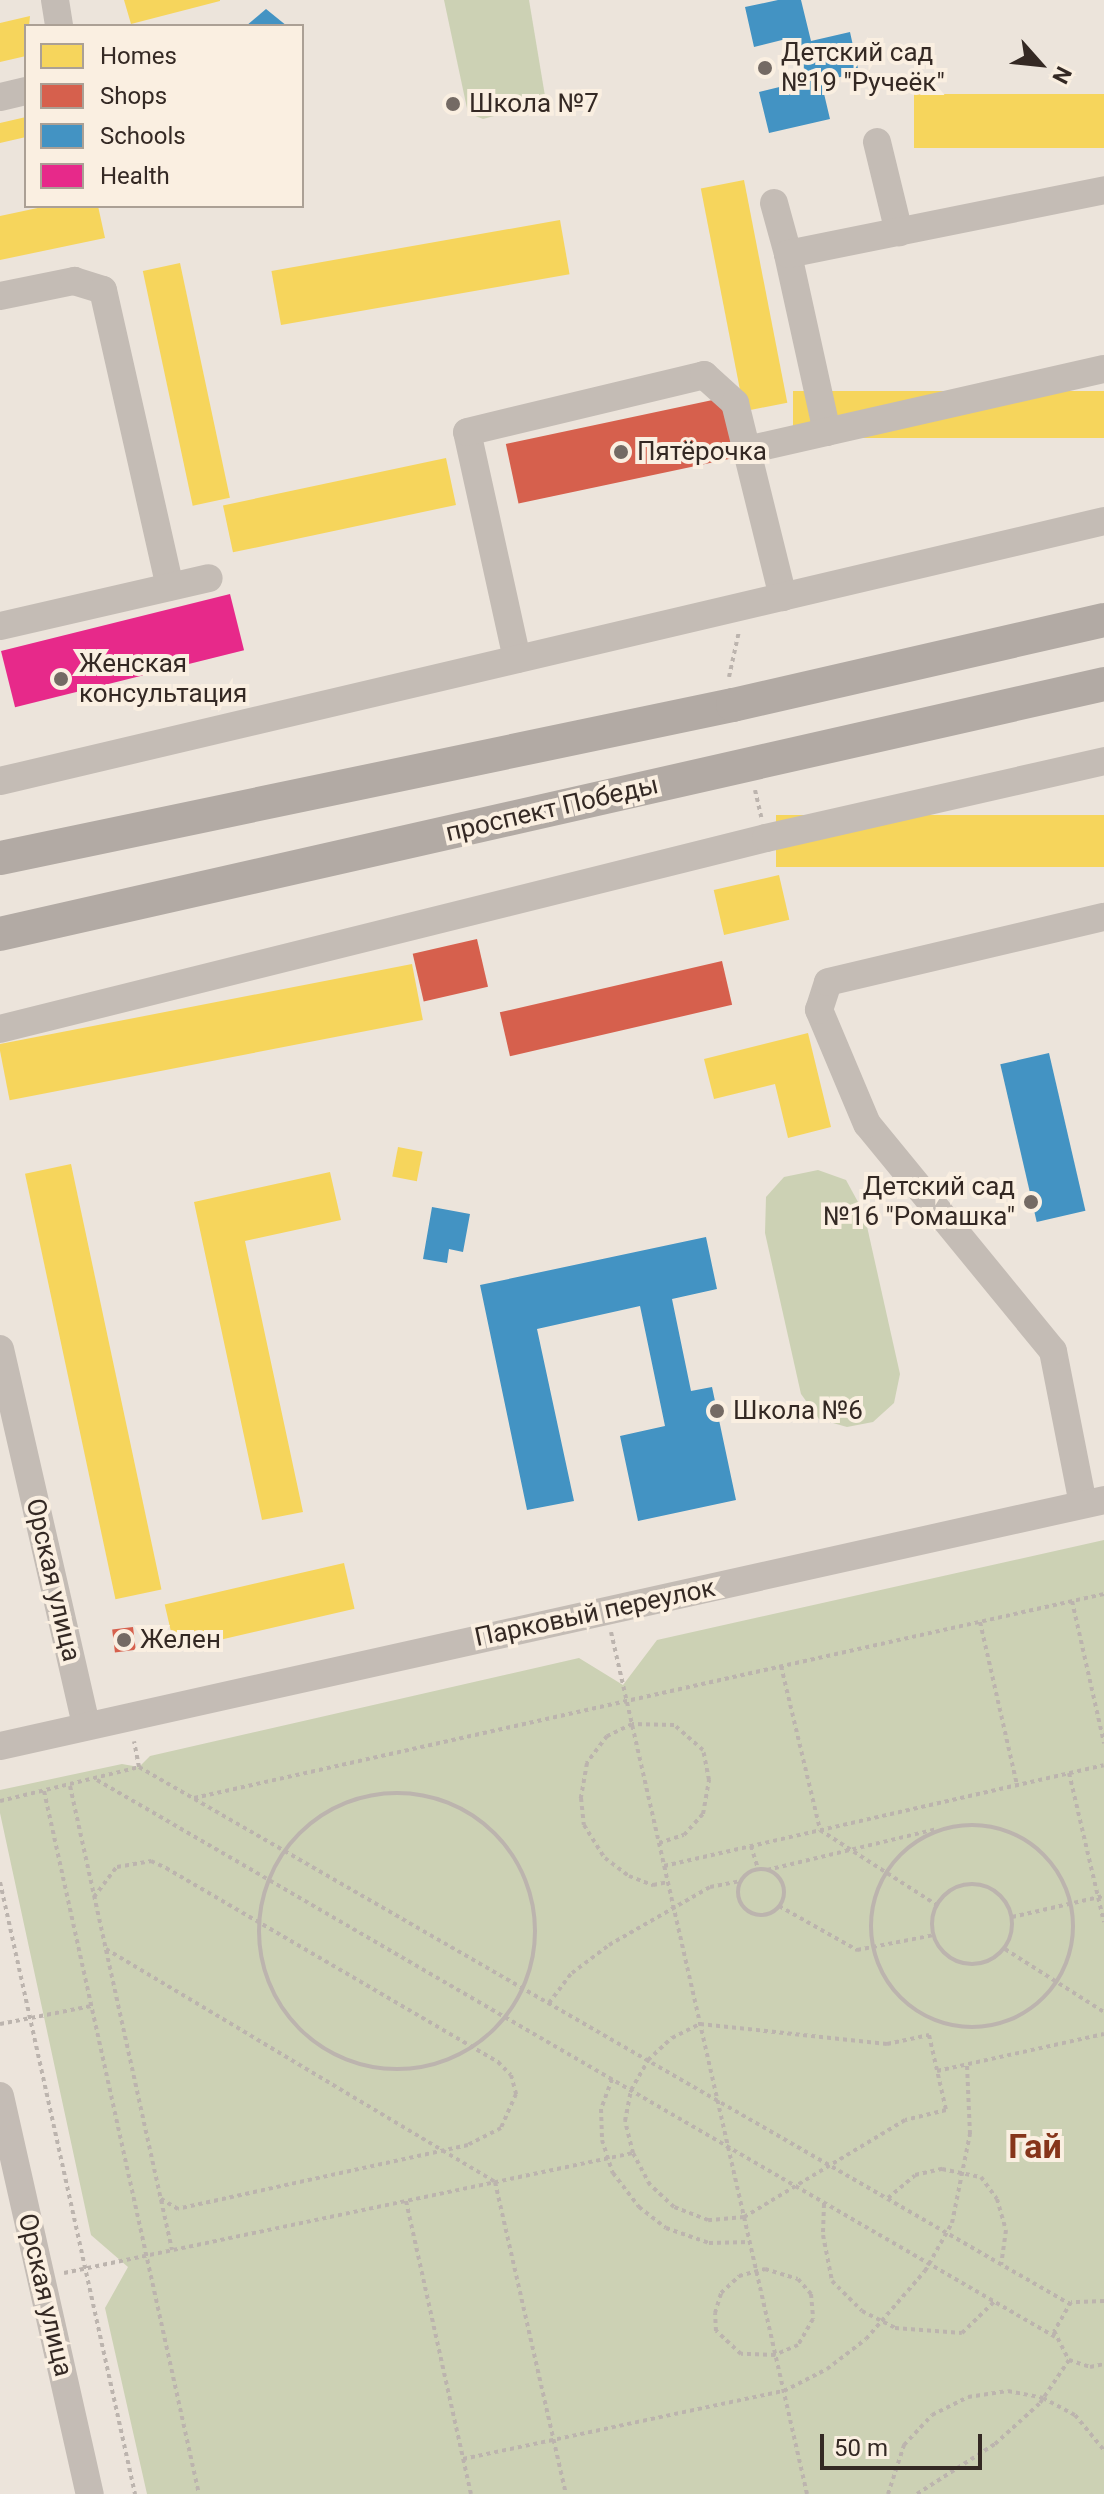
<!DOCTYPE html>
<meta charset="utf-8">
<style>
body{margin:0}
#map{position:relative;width:1104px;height:2494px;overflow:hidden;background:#ece4db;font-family:Roboto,sans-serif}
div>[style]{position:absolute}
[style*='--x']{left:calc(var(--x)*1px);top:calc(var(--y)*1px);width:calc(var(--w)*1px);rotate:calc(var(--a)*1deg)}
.green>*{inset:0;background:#ccd1b4}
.homes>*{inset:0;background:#f6d55c;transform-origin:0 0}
.shops>*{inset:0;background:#d6604d;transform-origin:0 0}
.schools>*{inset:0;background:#4393c3;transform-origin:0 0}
.health>*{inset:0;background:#e7298a;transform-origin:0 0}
.path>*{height:4px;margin-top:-2px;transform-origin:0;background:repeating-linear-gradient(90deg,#bcb4ae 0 4px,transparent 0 8px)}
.path>.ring{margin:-2px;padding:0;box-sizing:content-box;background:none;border:4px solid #bcb4ae;border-radius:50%}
.minor>*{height:28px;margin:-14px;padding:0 14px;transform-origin:14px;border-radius:14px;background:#c4bcb5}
.major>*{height:34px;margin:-17px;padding:0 17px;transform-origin:17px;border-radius:17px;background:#b2aaa4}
.dots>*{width:22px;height:22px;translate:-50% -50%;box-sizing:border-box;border:4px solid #faefe1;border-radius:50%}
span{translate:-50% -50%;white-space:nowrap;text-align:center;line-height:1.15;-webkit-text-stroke:8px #faefe1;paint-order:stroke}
.poi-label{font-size:26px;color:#342924}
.left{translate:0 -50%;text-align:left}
.right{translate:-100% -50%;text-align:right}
.street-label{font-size:26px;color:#342924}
.district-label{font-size:34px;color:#86351a;font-weight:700}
.legend{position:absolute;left:24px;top:24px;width:280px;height:184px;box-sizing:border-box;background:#faefe1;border:2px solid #aba095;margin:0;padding:10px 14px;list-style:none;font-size:24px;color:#342924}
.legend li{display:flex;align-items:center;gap:16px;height:40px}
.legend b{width:40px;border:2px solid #aba095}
.north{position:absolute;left:1000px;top:24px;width:80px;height:80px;-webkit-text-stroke:6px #faefe1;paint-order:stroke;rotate:117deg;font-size:22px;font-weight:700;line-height:32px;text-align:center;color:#342924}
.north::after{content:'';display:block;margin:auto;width:28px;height:36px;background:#342924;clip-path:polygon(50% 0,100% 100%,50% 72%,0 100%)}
.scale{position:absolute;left:820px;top:2434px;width:162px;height:36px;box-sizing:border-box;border:4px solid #342924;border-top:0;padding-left:10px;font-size:24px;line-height:28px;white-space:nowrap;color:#342924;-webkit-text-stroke:6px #faefe1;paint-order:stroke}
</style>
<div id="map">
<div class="green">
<div style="clip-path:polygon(444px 0,529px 0,546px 102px,483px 119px,468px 113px)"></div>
<div style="clip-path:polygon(818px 1170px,846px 1180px,864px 1213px,900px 1374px,894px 1403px,873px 1422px,847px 1427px,819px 1419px,801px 1394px,765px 1233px,766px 1197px,784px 1177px)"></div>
<div style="clip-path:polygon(1104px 1540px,1104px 2494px,147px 2494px,105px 2308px,128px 2267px,91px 2235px,0 1813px,0 1790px,122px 1764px,139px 1767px,150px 1756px,579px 1658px,623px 1685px,657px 1640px)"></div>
</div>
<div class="homes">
<div style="clip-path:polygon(124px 0,220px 0,220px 1px,131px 24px)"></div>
<div style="clip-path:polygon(30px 16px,26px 56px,0 62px,0 23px)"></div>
<div style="left:1104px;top:94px;width:54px;height:190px;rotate:90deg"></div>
<div style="clip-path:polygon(26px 117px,26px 137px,0 143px,0 123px)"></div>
<div style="left:744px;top:180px;width:227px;height:44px;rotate:79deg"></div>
<div style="clip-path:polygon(47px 206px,98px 206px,105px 238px,0 260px,0 216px)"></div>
<div style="left:560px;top:220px;width:55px;height:293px;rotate:80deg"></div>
<div style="left:180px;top:263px;width:240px;height:38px;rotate:78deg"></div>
<div style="left:1104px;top:391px;width:47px;height:311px;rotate:90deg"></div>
<div style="left:446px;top:458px;width:48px;height:228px;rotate:78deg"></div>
<div style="left:1104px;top:815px;width:52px;height:328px;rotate:90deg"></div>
<div style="left:779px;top:875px;width:46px;height:67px;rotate:77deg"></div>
<div style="left:412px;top:964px;width:57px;height:421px;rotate:79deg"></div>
<div style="clip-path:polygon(808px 1033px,831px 1127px,788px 1138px,775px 1084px,714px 1099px,704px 1059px)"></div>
<div style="left:398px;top:1147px;width:25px;height:30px;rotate:11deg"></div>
<div style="left:71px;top:1164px;width:435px;height:47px;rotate:78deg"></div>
<div style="clip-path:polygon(330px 1172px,341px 1220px,245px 1241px,303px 1512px,262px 1520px,194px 1202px)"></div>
<div style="left:344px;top:1563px;width:47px;height:184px;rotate:77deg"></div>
</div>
<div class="shops">
<div style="left:722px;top:398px;width:61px;height:221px;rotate:78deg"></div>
<div style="left:477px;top:939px;width:49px;height:66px;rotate:77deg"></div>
<div style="left:722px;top:961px;width:45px;height:228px;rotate:77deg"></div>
<div style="left:133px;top:1627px;width:23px;height:21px;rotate:83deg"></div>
</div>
<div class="schools">
<div style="clip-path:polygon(778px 0,801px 0,811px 41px,850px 32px,859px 73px,821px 81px,830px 119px,769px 133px,759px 92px,800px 82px,790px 38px,754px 47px,745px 7px)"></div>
<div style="clip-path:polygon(266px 9px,287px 26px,246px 26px)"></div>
<div style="left:1049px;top:1053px;width:162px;height:50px;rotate:77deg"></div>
<div style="clip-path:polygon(432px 1207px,470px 1214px,463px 1252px,449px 1249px,447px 1263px,423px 1259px)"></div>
<div style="clip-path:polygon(706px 1237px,717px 1289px,672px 1299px,691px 1391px,712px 1387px,736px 1500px,638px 1521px,620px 1436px,665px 1426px,640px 1306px,537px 1329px,574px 1501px,527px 1510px,480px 1285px)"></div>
</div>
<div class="health">
<div style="left:230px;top:594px;width:58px;height:236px;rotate:76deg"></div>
</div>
<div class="path">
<div style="--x:729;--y:677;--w:47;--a:-77.7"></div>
<div style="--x:755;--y:790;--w:28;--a:77"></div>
<div style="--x:1072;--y:1601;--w:146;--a:77.3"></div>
<div style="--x:980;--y:1622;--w:167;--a:77.2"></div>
<div style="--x:611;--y:1632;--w:884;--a:77.19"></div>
<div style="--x:781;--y:1666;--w:169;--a:76.6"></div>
<div style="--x:820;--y:1830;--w:139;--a:32.7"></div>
<div style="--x:139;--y:1767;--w:1075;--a:29.98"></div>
<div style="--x:1069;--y:1773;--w:153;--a:76.8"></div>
<div style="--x:97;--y:1780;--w:1108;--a:30.17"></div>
<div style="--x:70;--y:1786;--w:475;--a:77.6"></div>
<div style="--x:44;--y:1791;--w:720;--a:77.57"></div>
<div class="ring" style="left:259px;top:1793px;width:272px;height:272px"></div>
<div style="--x:194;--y:1798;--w:933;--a:-12.64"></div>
<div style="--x:0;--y:1801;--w:143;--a:-13.7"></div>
<div style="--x:139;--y:1767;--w:26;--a:-101"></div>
<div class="ring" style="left:871px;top:1825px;width:198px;height:198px"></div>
<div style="--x:659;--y:1843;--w:26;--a:-18"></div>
<div style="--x:684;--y:1835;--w:28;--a:-48"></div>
<div style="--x:703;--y:1814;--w:35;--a:-80"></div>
<div style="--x:709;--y:1780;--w:31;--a:-101"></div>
<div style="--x:703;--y:1750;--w:38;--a:-139"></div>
<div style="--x:674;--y:1725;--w:42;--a:-178.6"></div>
<div style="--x:632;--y:1724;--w:28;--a:154"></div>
<div style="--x:607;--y:1736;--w:34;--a:127"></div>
<div style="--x:587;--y:1763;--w:36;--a:100"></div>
<div style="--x:581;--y:1798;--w:27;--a:84"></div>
<div style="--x:584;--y:1825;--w:39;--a:58"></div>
<div style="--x:605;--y:1858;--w:30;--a:37"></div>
<div style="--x:629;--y:1876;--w:26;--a:21"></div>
<div style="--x:653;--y:1885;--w:15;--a:-11"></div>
<div style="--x:751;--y:1846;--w:24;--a:73"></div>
<div style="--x:664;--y:1866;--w:451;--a:-12.9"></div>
<div class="ring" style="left:738px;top:1869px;width:42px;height:42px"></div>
<div style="--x:767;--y:1870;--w:174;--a:-13.6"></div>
<div style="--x:0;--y:1882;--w:627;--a:77.56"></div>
<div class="ring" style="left:932px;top:1884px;width:76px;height:76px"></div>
<div style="--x:94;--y:1897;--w:38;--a:-53"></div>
<div style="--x:117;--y:1867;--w:35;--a:-10"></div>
<div style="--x:151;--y:1861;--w:17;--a:25"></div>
<div style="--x:166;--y:1868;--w:385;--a:30.3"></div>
<div style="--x:498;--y:2062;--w:18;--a:45"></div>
<div style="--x:511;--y:2075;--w:20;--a:75"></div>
<div style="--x:516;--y:2094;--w:37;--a:114"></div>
<div style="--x:501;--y:2128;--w:37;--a:153"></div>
<div style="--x:468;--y:2145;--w:297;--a:167.6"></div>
<div style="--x:178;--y:2209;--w:21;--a:-149"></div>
<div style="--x:779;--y:1906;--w:90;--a:29.4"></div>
<div style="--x:857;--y:1950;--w:78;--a:-11"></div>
<div style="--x:1012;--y:1917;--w:94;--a:-12.9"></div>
<div style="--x:106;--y:1949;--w:453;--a:30.9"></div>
<div style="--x:495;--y:2182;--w:320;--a:77.2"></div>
<div style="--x:1005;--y:1949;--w:117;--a:32.5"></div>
<div style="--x:549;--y:2003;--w:38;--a:-53"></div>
<div style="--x:572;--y:1973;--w:46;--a:-37.1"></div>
<div style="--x:609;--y:1945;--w:116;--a:-29.9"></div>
<div style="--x:710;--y:1887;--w:32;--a:-11"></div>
<div style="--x:0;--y:2024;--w:93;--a:-11.2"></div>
<div style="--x:700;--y:2024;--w:188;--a:6.1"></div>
<div style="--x:887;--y:2044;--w:43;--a:-12.1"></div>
<div style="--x:929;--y:2035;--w:77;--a:77.2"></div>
<div style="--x:946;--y:2110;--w:42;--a:166.3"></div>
<div style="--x:905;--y:2120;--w:188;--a:148.9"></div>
<div style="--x:744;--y:2217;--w:36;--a:175"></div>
<div style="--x:708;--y:2220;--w:36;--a:-159"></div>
<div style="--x:674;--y:2207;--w:33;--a:-137"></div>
<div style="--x:650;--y:2185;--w:36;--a:-118"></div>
<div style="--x:633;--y:2153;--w:33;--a:-104"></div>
<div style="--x:625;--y:2121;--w:32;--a:-79"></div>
<div style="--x:631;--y:2090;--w:34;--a:-60"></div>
<div style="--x:648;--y:2060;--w:33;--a:-43"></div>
<div style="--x:672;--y:2038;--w:31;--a:-27"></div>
<div style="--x:937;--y:2071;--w:171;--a:-12.5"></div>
<div style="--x:612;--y:2079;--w:32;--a:110"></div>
<div style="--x:601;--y:2109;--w:31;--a:88"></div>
<div style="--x:602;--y:2140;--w:35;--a:72"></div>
<div style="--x:613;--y:2173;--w:43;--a:52.6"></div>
<div style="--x:639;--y:2207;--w:34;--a:38"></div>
<div style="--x:666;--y:2228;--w:46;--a:19.2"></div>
<div style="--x:709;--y:2243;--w:41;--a:-1.4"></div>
<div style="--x:888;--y:2198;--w:35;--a:-40"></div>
<div style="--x:915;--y:2175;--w:28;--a:-13"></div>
<div style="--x:942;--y:2169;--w:40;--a:12"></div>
<div style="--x:981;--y:2177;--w:27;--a:54"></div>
<div style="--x:997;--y:2199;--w:32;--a:74"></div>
<div style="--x:1006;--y:2230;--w:35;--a:98"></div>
<div style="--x:406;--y:2201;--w:300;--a:77.5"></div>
<div style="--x:824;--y:2204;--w:31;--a:92"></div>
<div style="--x:823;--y:2235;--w:47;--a:78.9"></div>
<div style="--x:832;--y:2281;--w:42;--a:45"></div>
<div style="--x:862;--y:2311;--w:37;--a:27"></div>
<div style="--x:895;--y:2328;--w:67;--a:4.3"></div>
<div style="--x:962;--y:2333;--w:45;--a:-44.1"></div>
<div style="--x:765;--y:2269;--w:34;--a:17"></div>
<div style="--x:798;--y:2279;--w:20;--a:49"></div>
<div style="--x:811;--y:2294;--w:25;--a:85"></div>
<div style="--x:813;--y:2319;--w:30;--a:120"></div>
<div style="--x:798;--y:2345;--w:25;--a:157"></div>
<div style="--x:775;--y:2355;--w:34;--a:-178"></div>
<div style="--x:741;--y:2354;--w:34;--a:-137"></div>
<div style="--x:716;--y:2331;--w:18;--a:-93"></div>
<div style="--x:715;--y:2313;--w:21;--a:-73"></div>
<div style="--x:721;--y:2293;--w:25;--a:-43"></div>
<div style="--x:739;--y:2276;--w:27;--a:-15"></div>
<div style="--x:64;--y:2273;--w:582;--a:-11.91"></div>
<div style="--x:1104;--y:2301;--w:33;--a:178"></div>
<div style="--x:1071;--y:2302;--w:34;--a:120"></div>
<div style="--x:1054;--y:2331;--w:33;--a:63"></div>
<div style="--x:1069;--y:2360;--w:22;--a:18"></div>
<div style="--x:1090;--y:2367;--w:14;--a:-12"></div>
<div style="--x:463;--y:2459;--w:328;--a:-12"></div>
<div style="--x:784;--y:2391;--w:48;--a:-27.1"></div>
<div style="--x:827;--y:2369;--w:49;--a:-37.6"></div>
<div style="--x:866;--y:2339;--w:90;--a:-49.1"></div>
<div style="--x:925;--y:2271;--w:55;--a:-60.6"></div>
<div style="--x:952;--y:2223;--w:91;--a:-78.6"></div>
<div style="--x:970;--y:2134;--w:69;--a:-92.5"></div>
<div style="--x:888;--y:2494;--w:52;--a:-71.9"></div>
<div style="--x:904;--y:2445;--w:41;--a:-47"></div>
<div style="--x:932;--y:2415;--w:40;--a:-26.6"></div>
<div style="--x:968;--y:2397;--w:40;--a:-8.5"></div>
<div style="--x:1008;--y:2391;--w:36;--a:11"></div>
<div style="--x:1043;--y:2398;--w:36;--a:28"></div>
<div style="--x:1075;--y:2415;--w:45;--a:50.4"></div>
<div style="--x:917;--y:2494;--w:93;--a:-32.7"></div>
<div style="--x:995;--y:2444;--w:61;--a:-42.3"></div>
<div style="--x:1040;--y:2403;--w:52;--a:-56"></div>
</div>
<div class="minor">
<div style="--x:55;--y:0;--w:26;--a:81"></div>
<div style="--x:0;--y:97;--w:27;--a:-13"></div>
<div style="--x:877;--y:142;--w:93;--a:76.3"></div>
<div style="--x:774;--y:203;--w:53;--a:74.6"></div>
<div style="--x:0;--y:296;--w:76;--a:-11.5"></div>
<div style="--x:74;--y:281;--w:30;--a:17"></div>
<div style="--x:103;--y:290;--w:304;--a:77.3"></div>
<div style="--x:827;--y:432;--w:182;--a:-102.4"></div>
<div style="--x:788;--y:254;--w:322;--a:-11.4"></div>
<div style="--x:747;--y:450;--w:366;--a:-12.8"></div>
<div style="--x:0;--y:626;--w:214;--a:-12.9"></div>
<div style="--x:517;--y:659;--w:232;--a:-102.4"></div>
<div style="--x:467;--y:432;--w:244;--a:-13.5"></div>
<div style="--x:704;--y:375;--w:42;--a:42.1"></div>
<div style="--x:735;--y:403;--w:200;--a:76.1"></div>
<div style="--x:0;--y:781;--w:1134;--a:-13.25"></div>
<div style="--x:0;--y:1029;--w:789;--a:-14"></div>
<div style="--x:766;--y:838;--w:347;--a:-12.8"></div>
<div style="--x:0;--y:1349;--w:386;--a:77.1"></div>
<div style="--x:1083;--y:1504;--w:156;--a:-101.1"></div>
<div style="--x:1053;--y:1351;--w:293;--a:-129.3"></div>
<div style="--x:867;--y:1124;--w:124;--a:-112.8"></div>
<div style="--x:819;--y:1010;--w:29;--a:-72"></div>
<div style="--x:828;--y:982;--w:284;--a:-13.3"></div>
<div style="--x:0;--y:1746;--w:1131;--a:-12.56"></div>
<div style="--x:0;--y:2096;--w:408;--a:77.3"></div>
</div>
<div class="major">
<div style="--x:0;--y:858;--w:749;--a:-11.79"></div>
<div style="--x:733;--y:705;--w:381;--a:-12.9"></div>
<div style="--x:0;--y:934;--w:1132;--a:-12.76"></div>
</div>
<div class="dots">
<div style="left:765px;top:68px;background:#746a64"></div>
<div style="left:453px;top:104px;background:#746a64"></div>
<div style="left:621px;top:452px;background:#746a64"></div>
<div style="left:61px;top:679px;background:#746a64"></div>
<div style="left:1031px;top:1202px;background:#746a64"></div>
<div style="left:717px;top:1411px;background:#746a64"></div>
<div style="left:124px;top:1640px;background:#746a64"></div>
</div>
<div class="poi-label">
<span class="left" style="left:781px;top:68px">Детский сад<br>№19 "Ручеёк"</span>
<span class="left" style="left:469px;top:104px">Школа №7</span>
<span class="left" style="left:637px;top:452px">Пятёрочка</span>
<span class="left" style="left:79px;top:679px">Женская<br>консультация</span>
<span class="right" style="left:1015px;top:1202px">Детский сад<br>№16 "Ромашка"</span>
<span class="left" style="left:733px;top:1411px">Школа №6</span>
<span class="left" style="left:140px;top:1640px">Желен</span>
</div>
<div class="street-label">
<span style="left:552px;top:809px;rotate:-13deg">проспект Победы</span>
<span style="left:53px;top:1580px;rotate:77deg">Орская улица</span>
<span style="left:595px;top:1613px;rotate:-12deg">Парковый переулок</span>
<span style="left:45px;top:2295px;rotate:77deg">Орская улица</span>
</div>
<div class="district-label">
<span style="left:1035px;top:2147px">Гай</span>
</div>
<ul class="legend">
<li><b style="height:22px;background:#f6d55c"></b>Homes</li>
<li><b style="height:22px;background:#d6604d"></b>Shops</li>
<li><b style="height:22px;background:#4393c3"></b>Schools</li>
<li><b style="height:22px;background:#e7298a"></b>Health</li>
</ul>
<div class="north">N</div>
<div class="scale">50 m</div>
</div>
